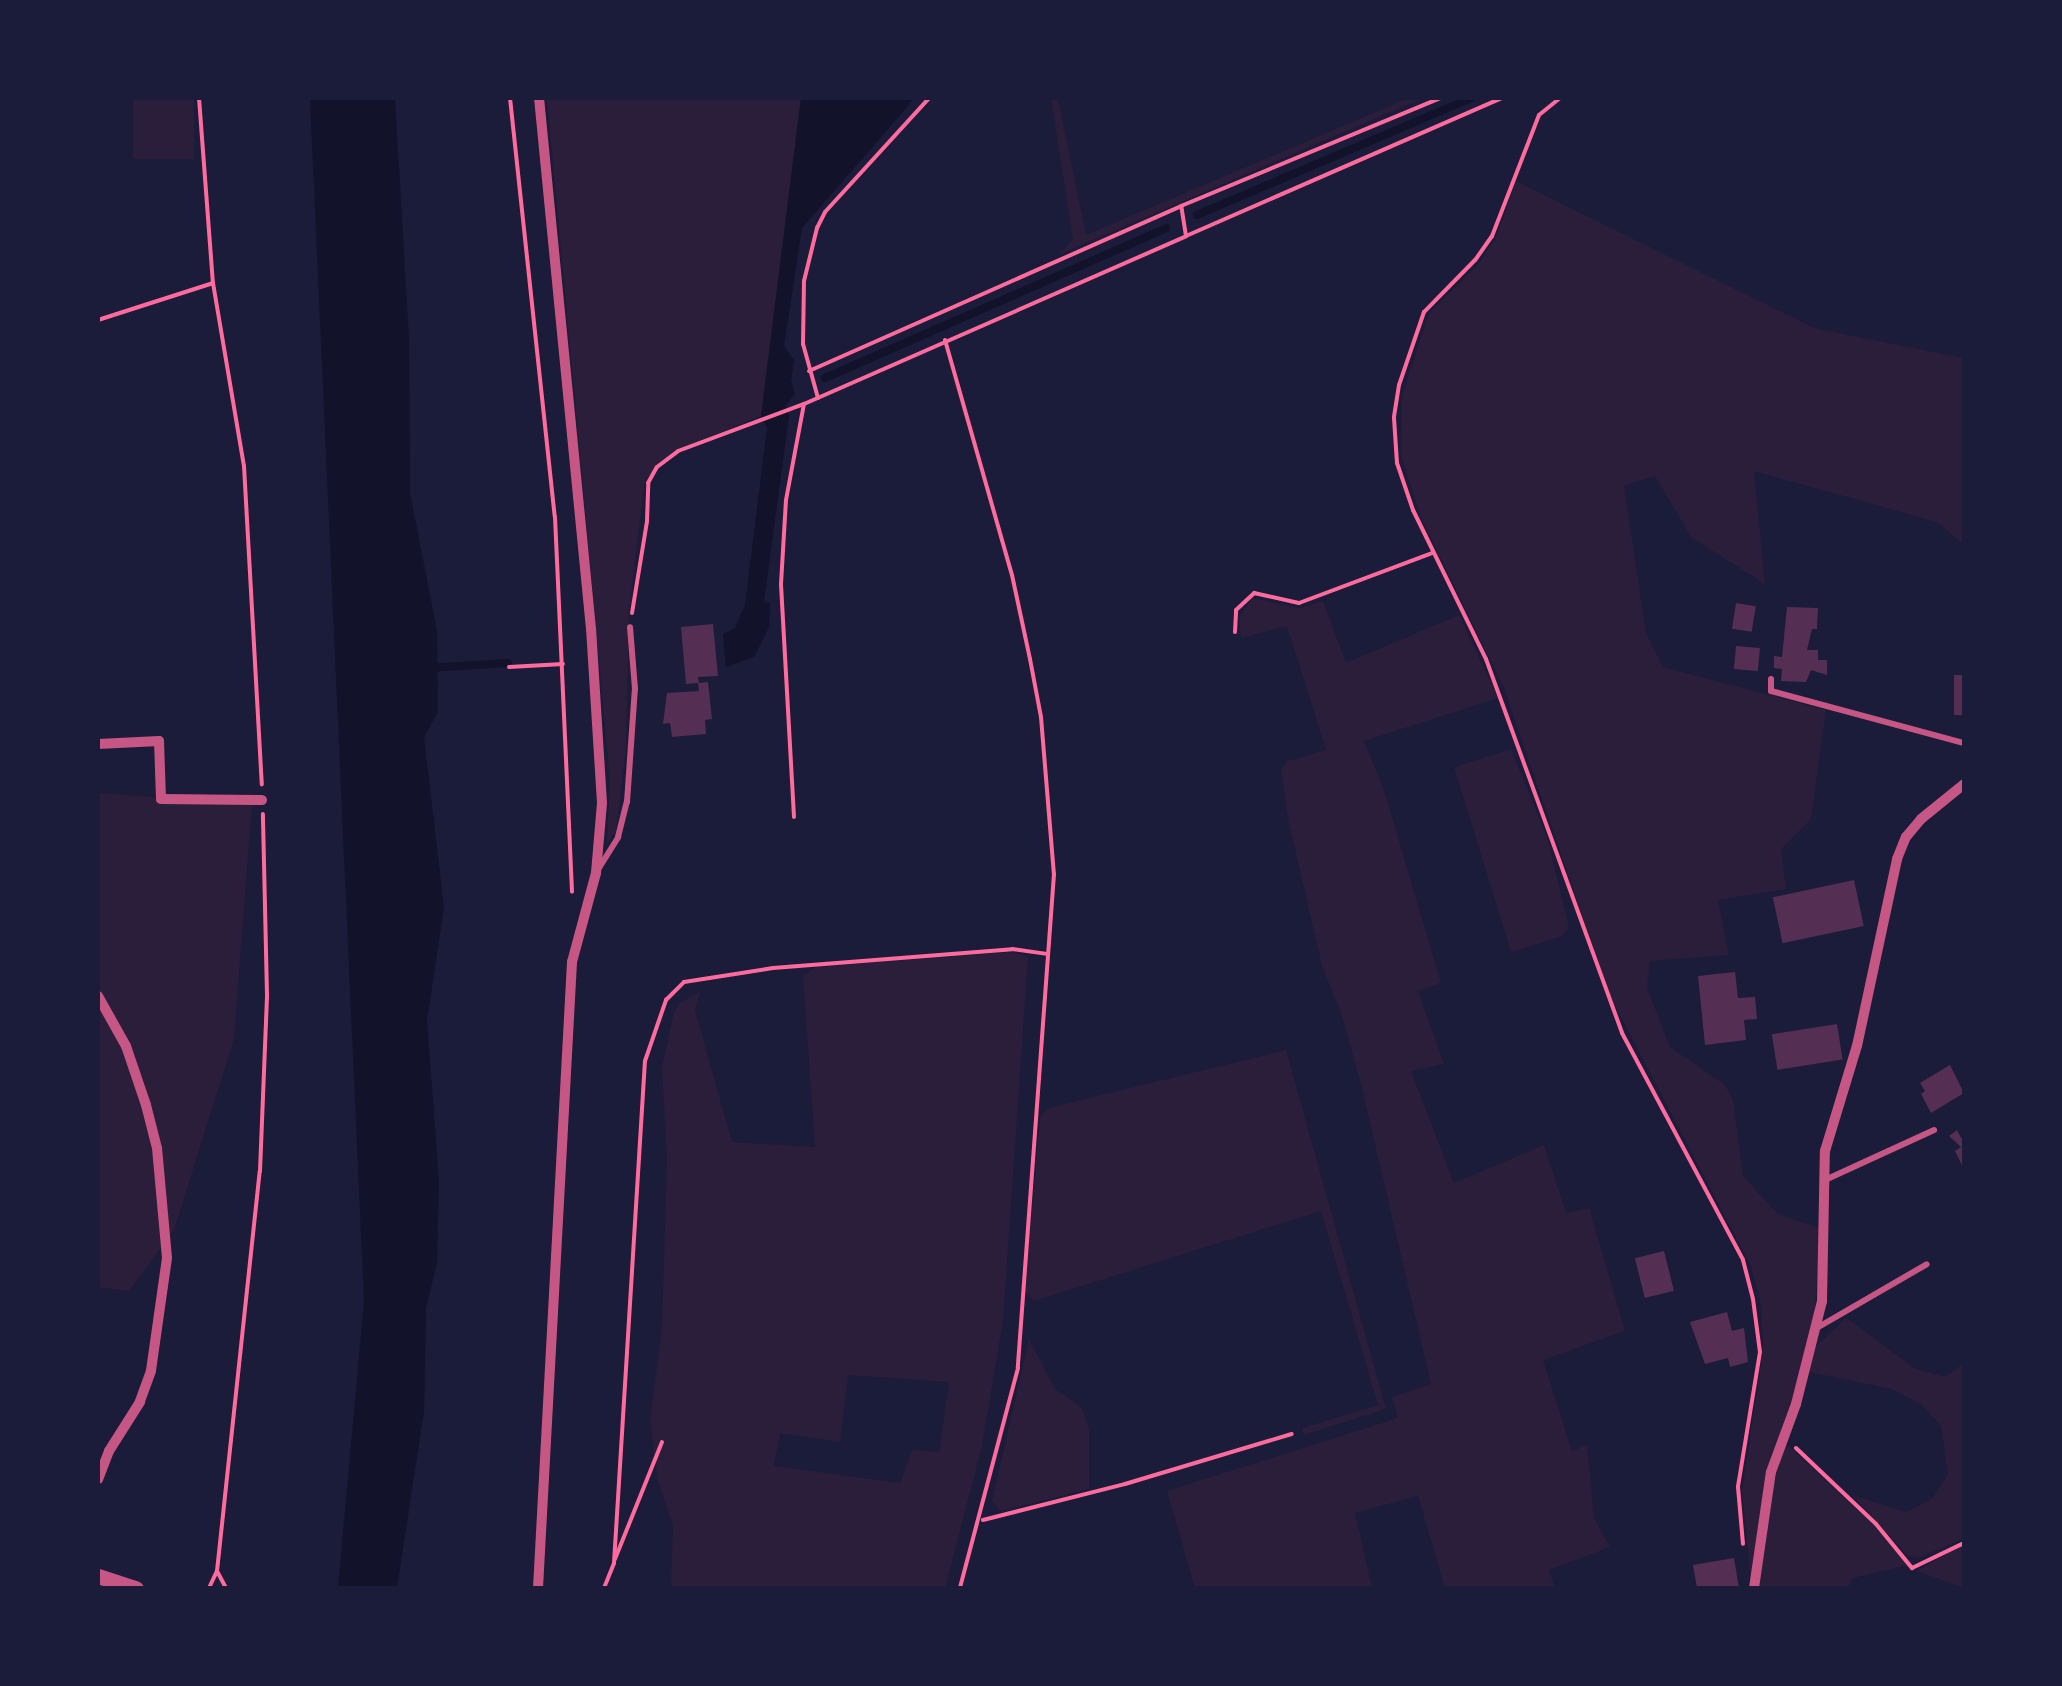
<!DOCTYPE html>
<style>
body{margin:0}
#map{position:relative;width:2062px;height:1686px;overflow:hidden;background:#1b1b3a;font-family:"Varela Round",sans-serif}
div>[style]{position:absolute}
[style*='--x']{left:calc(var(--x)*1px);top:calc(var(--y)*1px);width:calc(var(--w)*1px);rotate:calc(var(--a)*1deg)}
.green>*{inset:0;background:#2a1e3b;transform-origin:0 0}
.water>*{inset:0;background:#12122b}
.stream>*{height:8px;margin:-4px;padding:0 4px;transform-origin:4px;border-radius:4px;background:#12122b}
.building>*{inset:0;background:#542f53;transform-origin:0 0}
.path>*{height:4px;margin:-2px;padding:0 2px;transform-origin:2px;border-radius:2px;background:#ff6b9d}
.service>*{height:6px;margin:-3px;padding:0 3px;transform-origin:3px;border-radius:3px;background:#c65784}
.minor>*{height:10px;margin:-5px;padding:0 5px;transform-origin:5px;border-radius:5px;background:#c65784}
.tertiary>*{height:15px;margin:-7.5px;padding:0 7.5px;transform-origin:7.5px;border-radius:7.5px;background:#c65784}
span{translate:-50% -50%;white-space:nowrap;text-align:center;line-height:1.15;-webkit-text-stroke:10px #1b1b3a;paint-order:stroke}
.frame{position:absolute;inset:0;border:100px solid #1b1b3a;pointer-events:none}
</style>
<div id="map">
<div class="green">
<div style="left:133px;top:98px;width:61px;height:61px"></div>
<div style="clip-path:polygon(547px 98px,801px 98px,761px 416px,673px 451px,645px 480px,629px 610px,626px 747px,616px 831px,607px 844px,610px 779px)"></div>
<div style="clip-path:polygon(1051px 98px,1058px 98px,1086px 235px,1409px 98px,1423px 98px,1058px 255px,1073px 240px)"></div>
<div style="clip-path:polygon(1516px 181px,1814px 328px,1964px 358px,1964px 545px,1937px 522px,1754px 471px,1765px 584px,1691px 537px,1655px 476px,1624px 486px,1646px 633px,1663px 667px,1826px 710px,1811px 819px,1781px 849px,1786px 889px,1718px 900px,1729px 955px,1650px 961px,1647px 988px,1670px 1047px,1725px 1085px,1733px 1100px,1743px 1176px,1778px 1214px,1821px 1229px,1815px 1310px,1791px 1405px,1768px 1473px,1751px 1582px,1742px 1490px,1763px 1352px,1761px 1304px,1751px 1266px,1610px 996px,1504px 688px,1422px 520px,1401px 455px,1402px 396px,1429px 313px,1477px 266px,1496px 238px)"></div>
<div style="clip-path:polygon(1252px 598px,1299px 608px,1323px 601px,1346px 663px,1459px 615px,1498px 698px,1364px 741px,1384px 790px,1441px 983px,1418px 991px,1444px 1064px,1411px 1071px,1454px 1183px,1544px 1145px,1566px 1213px,1589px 1208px,1625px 1331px,1543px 1360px,1572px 1451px,1587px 1445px,1594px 1518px,1610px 1547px,1549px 1570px,1555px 1588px,1445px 1588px,1418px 1496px,1355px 1513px,1372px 1588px,1195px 1588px,1167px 1491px,1398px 1418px,1392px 1397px,1431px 1384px,1361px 1084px,1341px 1013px,1322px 966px,1289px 823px,1281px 769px,1288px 761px,1326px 750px,1287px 626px,1241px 638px,1239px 617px)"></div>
<div style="clip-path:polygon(1511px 749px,1548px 840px,1569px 928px,1560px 937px,1511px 952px,1454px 767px)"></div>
<div style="clip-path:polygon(98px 793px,252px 804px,234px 1039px,174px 1230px,129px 1291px,98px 1287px)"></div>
<div style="clip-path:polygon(evenodd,1013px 952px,1028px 957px,1003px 1321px,982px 1446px,945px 1588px,671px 1588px,673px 1525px,658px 1482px,650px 1420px,662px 1327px,667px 1158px,662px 1067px,674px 1012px,679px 1003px,700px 992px,695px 1010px,732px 1142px,815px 1147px,803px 976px,816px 967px,1013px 952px,848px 1375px,949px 1382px,939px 1452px,912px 1450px,900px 1483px,774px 1466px,780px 1433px,840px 1442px,848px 1375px)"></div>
<div style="clip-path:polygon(1286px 1050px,1386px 1409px,1304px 1435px,1302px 1428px,1378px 1405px,1321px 1211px,1034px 1301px,1025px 1292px,1040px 1117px,1048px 1108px)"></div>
<div style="clip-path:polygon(1846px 1318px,1916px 1369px,1945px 1377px,1964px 1363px,1964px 1538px,1919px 1558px,1907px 1555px,1852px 1495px,1906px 1512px,1932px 1499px,1948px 1474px,1941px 1426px,1922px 1405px,1892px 1389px,1809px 1372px,1814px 1348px)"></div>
<div style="clip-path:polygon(1029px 1339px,1055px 1389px,1082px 1408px,1089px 1429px,1089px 1489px,1001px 1511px,992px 1501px)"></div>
<div style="clip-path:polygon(1789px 1446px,1883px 1534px,1908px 1565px,1853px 1578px,1848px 1588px,1759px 1588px,1772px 1486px,1784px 1447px)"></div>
<div style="clip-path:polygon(1964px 1545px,1964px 1588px,1917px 1571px,1959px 1546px)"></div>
</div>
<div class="water">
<div style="clip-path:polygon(310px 98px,395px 98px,409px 339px,410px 493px,437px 631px,438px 712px,424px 737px,444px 907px,427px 1021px,439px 1180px,437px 1263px,426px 1308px,424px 1411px,397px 1588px,338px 1588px,364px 1302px)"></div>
<div style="clip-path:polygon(801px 98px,915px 98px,802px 228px,784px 346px,794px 360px,791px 381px,795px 394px,786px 405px,789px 416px,764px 602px,770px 603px,769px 627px,754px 657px,726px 667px,723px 634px,735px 628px,745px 605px,767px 428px,761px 416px)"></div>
</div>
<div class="stream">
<div style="--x:1197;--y:215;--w:298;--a:-23.1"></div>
<div style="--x:825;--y:378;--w:373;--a:-23.7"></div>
<div style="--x:428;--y:668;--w:80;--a:-3.6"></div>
</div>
<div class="building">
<div style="left:1736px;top:603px;width:20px;height:26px;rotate:9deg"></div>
<div style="clip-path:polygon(1787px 607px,1818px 608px,1817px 629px,1812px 629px,1807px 650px,1818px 650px,1818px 660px,1827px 660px,1827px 675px,1811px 670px,1806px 682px,1781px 681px,1782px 669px,1774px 668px,1774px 656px,1782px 657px)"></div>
<div style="clip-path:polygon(713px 624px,718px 676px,698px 677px,699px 683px,708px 682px,712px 719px,705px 720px,706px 734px,672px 737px,670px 723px,663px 724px,667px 693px,699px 691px,698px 683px,686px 684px,681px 627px)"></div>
<div style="left:1736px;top:646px;width:24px;height:23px;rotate:5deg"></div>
<div style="left:1954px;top:675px;width:10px;height:40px"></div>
<div style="left:1854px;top:880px;width:47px;height:83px;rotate:78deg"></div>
<div style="clip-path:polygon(1735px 972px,1738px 998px,1755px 997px,1757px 1019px,1744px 1020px,1746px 1040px,1705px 1045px,1698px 976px)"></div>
<div style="left:1837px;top:1024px;width:36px;height:66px;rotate:81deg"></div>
<div style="clip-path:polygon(1950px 1065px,1964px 1093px,1931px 1113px,1921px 1094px,1925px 1091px,1920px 1083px)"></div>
<div style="clip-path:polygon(1957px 1130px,1961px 1138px,1964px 1136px,1964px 1169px,1955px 1151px,1961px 1147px,1949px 1136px)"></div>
<div style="left:1664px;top:1251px;width:41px;height:30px;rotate:76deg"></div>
<div style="clip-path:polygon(1727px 1312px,1732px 1331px,1744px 1328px,1748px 1362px,1730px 1367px,1728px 1358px,1705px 1364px,1690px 1322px)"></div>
<div style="clip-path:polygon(1734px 1558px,1739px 1588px,1697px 1588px,1693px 1565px)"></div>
</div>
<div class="path">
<div style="--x:199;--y:98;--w:186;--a:85.7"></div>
<div style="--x:213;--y:283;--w:186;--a:80.4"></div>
<div style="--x:244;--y:466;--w:319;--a:86.8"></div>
<div style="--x:510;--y:98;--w:421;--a:83.9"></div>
<div style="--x:555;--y:517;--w:375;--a:87.4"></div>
<div style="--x:1560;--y:98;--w:27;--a:141"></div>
<div style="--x:1539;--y:115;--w:130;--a:111.2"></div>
<div style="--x:1492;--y:236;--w:29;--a:125"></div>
<div style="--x:1475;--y:260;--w:73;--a:134.4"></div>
<div style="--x:1424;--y:312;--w:77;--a:108.9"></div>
<div style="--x:1399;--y:385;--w:33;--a:99"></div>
<div style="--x:1394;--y:418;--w:45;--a:86.2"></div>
<div style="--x:1397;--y:463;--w:50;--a:71.2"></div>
<div style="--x:1413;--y:510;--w:166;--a:63.9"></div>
<div style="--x:1486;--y:659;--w:398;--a:70"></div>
<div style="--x:1622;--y:1033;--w:257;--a:61.9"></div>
<div style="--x:1743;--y:1260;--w:40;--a:75.6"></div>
<div style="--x:1753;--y:1299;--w:53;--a:82.5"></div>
<div style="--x:1760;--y:1352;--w:137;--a:99.3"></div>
<div style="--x:1738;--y:1487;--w:57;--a:85"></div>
<div style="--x:1186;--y:236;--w:345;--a:-23.6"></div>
<div style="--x:98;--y:320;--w:121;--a:-17.8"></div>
<div style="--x:945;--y:340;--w:244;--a:74.1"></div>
<div style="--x:1012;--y:575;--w:86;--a:77.9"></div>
<div style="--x:1030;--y:659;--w:59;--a:79.3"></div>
<div style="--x:1041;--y:717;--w:158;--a:85.3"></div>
<div style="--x:1054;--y:874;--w:495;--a:94.2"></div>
<div style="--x:1018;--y:1368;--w:228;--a:104.8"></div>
<div style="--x:809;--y:371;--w:407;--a:-23.9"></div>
<div style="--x:818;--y:398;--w:56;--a:-105.5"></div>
<div style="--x:803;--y:344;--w:63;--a:-89.1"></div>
<div style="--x:804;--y:281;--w:55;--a:-76.2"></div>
<div style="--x:817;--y:228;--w:18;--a:-63"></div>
<div style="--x:825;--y:212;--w:154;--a:-47.6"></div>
<div style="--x:632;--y:613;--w:93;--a:-80.7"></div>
<div style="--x:647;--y:521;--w:38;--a:-88"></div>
<div style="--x:648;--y:483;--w:18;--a:-61"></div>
<div style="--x:657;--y:467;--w:26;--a:-37"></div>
<div style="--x:678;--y:451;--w:134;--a:-20.5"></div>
<div style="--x:804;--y:404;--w:417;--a:-23.7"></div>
<div style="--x:1186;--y:236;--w:30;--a:-99"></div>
<div style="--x:1181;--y:206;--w:282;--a:-22.6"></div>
<div style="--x:1235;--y:632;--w:22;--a:-87"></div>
<div style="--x:1236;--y:610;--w:25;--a:-43"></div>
<div style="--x:1254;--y:593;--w:46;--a:12.5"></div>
<div style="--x:1299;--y:603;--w:142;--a:-20.6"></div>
<div style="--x:509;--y:667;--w:54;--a:-3.2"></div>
<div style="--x:794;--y:817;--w:233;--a:-93.2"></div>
<div style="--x:781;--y:584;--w:84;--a:-86.6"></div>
<div style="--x:786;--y:500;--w:98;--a:-79.4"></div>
<div style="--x:1796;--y:1448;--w:110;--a:43.5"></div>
<div style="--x:1876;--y:1524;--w:57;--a:50.7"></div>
<div style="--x:1912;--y:1568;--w:58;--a:-25.7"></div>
<div style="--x:983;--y:1520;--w:146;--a:-14.2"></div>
<div style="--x:1125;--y:1484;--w:174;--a:-16.7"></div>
<div style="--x:615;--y:1559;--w:126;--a:-68.1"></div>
<div style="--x:209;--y:1588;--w:19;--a:-65"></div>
<div style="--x:226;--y:1588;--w:19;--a:-118"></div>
<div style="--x:217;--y:1571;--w:402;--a:-83.9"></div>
<div style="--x:260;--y:1171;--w:176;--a:-87.7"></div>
<div style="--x:267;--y:995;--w:181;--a:-91.3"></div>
<div style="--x:604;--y:1588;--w:27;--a:-68"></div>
<div style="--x:614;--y:1563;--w:503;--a:-86.47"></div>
<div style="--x:645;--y:1061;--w:65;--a:-71"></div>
<div style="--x:666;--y:1000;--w:25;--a:-45"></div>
<div style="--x:684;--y:982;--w:90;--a:-8.9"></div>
<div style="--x:773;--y:968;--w:240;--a:-4.5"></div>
<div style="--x:1012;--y:949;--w:35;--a:8"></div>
</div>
<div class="service">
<div style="--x:1771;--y:679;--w:12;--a:90"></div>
<div style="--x:1771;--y:691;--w:200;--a:15.1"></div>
<div style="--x:599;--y:868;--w:36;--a:-58"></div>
<div style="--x:618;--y:837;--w:36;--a:-76"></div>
<div style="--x:627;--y:802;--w:113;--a:-86"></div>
<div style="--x:635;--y:689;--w:62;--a:-94.6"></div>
<div style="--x:1825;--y:1180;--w:120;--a:-24.6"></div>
<div style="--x:1815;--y:1329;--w:129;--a:-30.1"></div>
</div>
<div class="minor">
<div style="--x:98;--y:744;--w:61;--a:-2.8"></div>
<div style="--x:159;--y:741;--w:58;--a:88"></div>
<div style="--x:161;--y:799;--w:101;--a:0.6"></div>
<div style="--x:98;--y:996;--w:57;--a:60.8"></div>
<div style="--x:126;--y:1046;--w:62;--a:71.3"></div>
<div style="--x:146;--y:1105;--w:44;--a:75.7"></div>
<div style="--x:157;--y:1148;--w:110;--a:84.8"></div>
<div style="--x:167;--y:1258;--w:114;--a:98.1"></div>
<div style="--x:151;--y:1371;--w:33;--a:110"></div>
<div style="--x:140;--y:1402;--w:58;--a:122.3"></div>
<div style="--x:109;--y:1451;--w:30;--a:111"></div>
<div style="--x:538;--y:1588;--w:627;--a:-86.89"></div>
<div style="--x:572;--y:962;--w:92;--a:-74.9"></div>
<div style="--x:596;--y:873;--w:70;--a:-85.1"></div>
<div style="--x:602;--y:803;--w:174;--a:-93.6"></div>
<div style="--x:591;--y:629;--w:534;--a:-95.59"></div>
<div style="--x:1754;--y:1588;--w:117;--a:-81.7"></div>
<div style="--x:1771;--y:1472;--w:72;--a:-69.8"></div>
<div style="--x:1796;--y:1404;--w:106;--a:-75.8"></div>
<div style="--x:1822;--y:1301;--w:150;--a:-88.9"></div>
<div style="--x:1825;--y:1151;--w:110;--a:-73.1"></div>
<div style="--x:1857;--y:1046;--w:191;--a:-77.9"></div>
<div style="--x:1897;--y:859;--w:24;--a:-68"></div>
<div style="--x:1906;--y:837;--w:23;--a:-50"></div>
<div style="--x:1921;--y:819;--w:55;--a:-39.1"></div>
</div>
<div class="tertiary">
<div style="--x:98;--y:1576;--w:40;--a:18"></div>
</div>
<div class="frame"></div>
</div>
